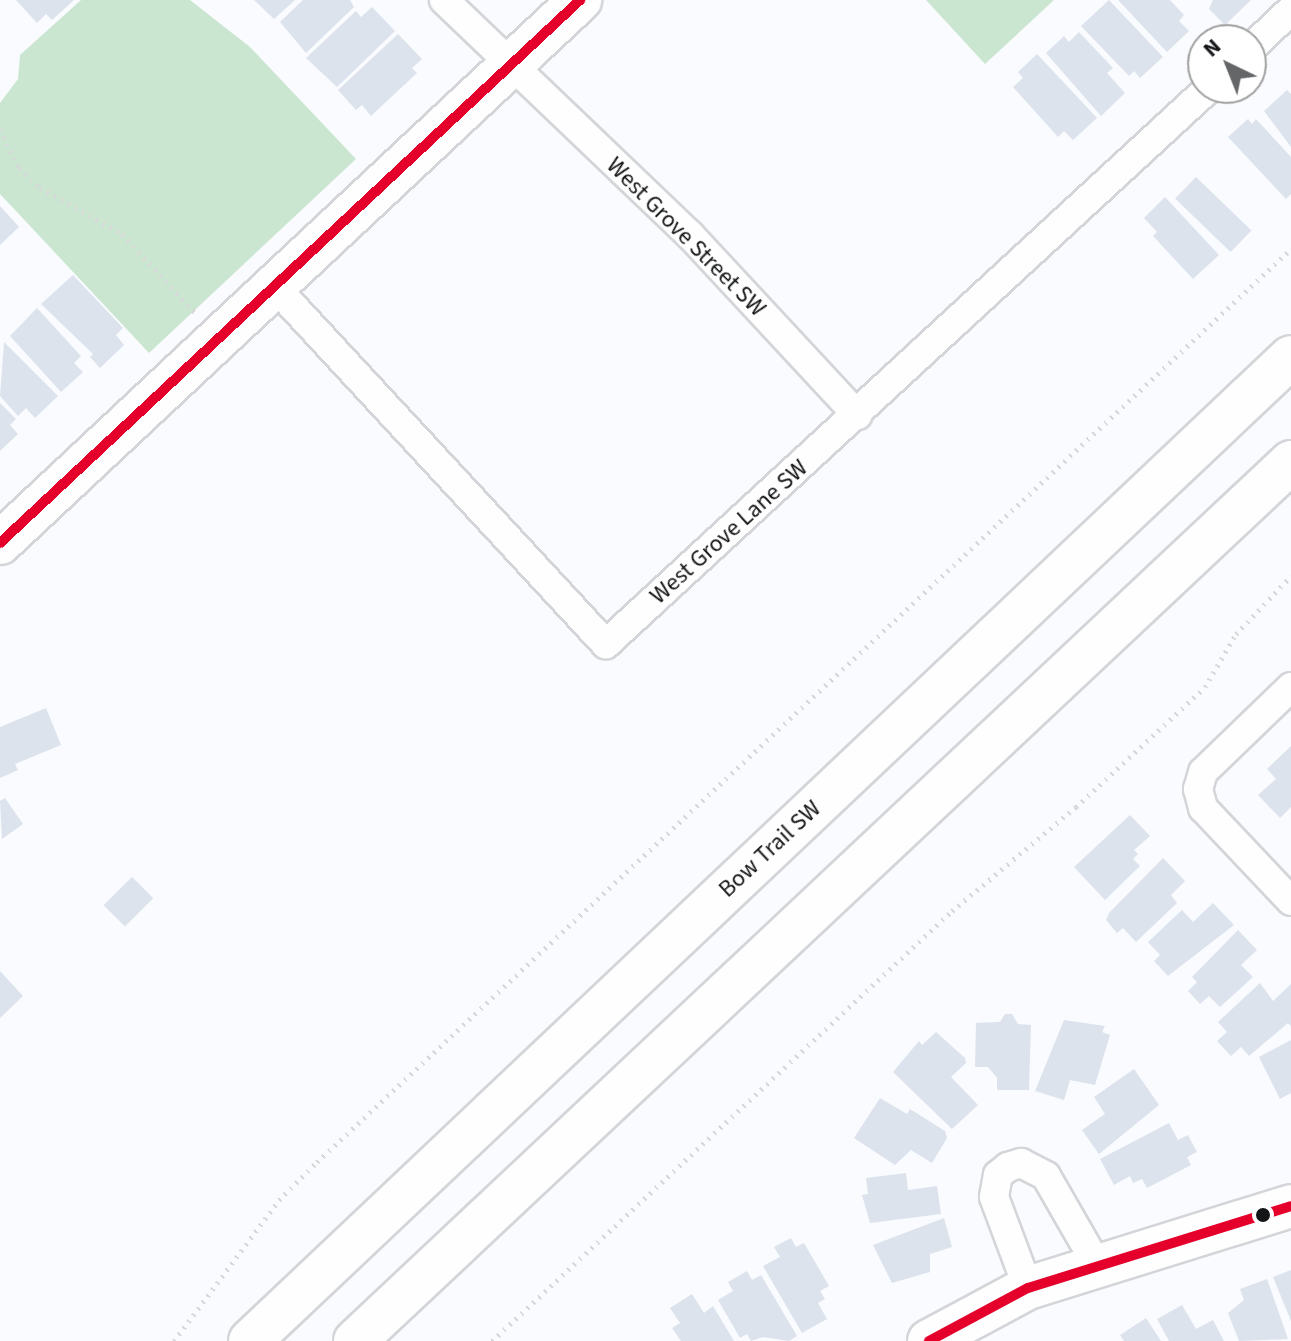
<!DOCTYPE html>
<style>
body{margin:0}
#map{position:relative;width:1291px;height:1341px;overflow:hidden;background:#f9fbfe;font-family:"Source Sans 3",sans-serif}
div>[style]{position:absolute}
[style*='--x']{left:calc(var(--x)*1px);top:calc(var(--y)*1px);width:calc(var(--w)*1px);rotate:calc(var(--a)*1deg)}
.green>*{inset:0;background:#cbe6d0}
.building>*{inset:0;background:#dce3ed;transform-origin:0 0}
.path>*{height:5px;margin-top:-2.5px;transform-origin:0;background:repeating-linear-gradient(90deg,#d8d8d9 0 2px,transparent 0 8px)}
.roads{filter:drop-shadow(2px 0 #d3d5d8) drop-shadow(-2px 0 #d3d5d8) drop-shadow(0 2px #d3d5d8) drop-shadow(0 -2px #d3d5d8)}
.street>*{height:28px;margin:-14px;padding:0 14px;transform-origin:14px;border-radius:14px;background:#fefeff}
.secondary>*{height:42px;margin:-21px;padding:0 21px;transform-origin:21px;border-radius:21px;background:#fefeff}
.bus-1>*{height:10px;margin:-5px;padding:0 5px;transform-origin:5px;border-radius:5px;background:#e4002b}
.dots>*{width:22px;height:22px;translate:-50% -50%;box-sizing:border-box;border:4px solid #fff;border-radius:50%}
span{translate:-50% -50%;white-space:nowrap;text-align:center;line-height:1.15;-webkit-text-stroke:6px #fff;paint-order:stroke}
.street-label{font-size:24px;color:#141517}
.north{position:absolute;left:1187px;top:24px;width:80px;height:80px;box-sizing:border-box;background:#fff;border:2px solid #a1a1a2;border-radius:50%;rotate:317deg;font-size:22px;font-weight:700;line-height:32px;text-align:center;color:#141517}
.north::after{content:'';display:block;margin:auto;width:28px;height:36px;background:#646668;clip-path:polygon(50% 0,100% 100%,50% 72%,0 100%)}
</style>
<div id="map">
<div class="green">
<div style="clip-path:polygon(81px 0,190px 0,250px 47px,356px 159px,149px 353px,0 194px,0 103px,18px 79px,20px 55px)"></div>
<div style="clip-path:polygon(926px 0,1054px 0,985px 64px)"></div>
</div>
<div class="building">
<div style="clip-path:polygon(16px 0,74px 0,52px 20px,46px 14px,37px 23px)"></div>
<div style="clip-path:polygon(254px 0,295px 0,274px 19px)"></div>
<div style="clip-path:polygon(303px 0,350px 0,354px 7px,306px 53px,280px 22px)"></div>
<div style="clip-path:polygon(1109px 0,1163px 57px,1140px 78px,1134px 71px,1129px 76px,1081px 26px)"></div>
<div style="clip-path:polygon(1118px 0,1170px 0,1184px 15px,1179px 21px,1189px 31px,1167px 52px)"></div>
<div style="clip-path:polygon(1213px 0,1251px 0,1225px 25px,1209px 9px)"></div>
<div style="clip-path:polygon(372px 7px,395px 31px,337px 87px,306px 58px,356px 11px,361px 17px)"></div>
<div style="clip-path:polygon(1079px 32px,1113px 68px,1107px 73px,1125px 93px,1101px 116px,1046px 53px,1064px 36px,1069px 42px)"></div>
<div style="clip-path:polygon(398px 34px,422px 59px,412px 68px,417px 73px,371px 116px,362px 105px,356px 110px,338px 90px)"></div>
<div style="clip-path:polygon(1037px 54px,1097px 118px,1073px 140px,1064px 131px,1058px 137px,1013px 87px,1023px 78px,1018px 72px)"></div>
<div style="clip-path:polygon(1287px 90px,1291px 94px,1291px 147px,1264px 111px)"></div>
<div style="clip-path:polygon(1248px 119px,1252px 124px,1256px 119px,1291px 157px,1291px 194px,1286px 199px,1228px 137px)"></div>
<div style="left:1196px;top:177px;width:77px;height:30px;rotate:44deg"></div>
<div style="clip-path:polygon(1165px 197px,1219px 255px,1193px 279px,1153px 236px,1157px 232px,1144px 218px)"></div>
<div style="clip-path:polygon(0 206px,19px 227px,0 245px)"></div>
<div style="clip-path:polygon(73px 275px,123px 328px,116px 335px,124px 345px,100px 368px,90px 357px,93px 354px,41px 304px)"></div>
<div style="clip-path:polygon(37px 308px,81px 356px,74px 363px,83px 372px,61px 392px,10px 336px)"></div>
<div style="clip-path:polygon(4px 342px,58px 396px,35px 418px,26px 408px,18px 416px,0 396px)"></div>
<div style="clip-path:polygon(0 403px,16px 419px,10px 425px,18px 434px,0 451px)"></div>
<div style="clip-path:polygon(46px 708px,61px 745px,15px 764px,18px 770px,0 778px,0 727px)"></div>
<div style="clip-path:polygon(1291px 746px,1291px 807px,1280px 818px,1258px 795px,1276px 779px,1267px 769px)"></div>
<div style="clip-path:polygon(5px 798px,23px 824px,2px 839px,0 801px)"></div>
<div style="clip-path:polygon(1130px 815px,1150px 836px,1134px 850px,1138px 854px,1133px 859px,1140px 866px,1105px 900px,1074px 867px)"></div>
<div style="clip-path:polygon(1163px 858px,1185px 881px,1171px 895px,1177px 903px,1136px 942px,1123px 928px,1117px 933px,1106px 920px,1109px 913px)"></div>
<div style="left:132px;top:877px;width:30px;height:40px;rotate:45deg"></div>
<div style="clip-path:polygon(1213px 903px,1234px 925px,1168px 976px,1154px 961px,1160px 955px,1148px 942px,1182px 910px,1193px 922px)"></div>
<div style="clip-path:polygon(1238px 930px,1257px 950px,1241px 965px,1253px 977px,1220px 1007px,1209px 996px,1200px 1004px,1188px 991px,1197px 982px,1192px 977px)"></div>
<div style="clip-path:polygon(0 971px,23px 996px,0 1018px)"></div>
<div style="clip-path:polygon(1260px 983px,1273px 1001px,1291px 984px,1291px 1026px,1288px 1023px,1249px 1056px,1241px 1047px,1231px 1056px,1217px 1041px,1227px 1032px,1218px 1022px)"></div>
<div style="clip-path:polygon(1005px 1014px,1012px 1014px,1018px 1024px,1031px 1025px,1029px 1090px,997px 1090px,997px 1078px,988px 1067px,975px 1067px,976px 1023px,1000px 1022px)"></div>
<div style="clip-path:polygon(1064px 1020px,1105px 1026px,1102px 1032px,1110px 1035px,1095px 1085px,1070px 1080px,1064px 1100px,1035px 1091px)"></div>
<div style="clip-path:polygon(936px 1032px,965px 1058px,966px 1063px,951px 1077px,978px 1105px,952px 1129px,893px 1072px,919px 1041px,922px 1045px)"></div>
<div style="clip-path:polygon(1291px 1040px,1291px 1093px,1280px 1099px,1259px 1057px)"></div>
<div style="clip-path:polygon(1134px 1069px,1159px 1105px,1099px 1154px,1082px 1130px,1105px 1114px,1094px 1097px)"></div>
<div style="clip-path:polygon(880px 1098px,907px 1114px,910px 1109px,945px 1131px,947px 1138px,932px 1163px,911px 1150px,895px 1165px,854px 1138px)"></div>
<div style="clip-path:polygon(1169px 1123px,1178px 1140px,1188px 1135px,1197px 1152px,1187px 1157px,1191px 1165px,1147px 1188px,1142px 1179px,1133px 1183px,1130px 1176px,1114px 1185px,1100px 1159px)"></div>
<div style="clip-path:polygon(906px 1173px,908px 1190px,937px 1186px,941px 1214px,870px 1223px,862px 1195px,868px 1194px,866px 1178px)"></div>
<div style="clip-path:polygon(944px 1218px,952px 1247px,930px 1254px,930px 1272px,892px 1283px,873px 1245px)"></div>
<div style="clip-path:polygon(791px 1238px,796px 1247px,804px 1243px,829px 1286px,820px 1291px,825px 1299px,818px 1303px,827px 1319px,802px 1333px,763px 1266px,780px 1257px,774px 1247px)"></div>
<div style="clip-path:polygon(1291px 1270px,1291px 1321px,1273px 1277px)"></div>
<div style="clip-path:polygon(747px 1271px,752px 1280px,761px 1275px,797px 1336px,789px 1341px,763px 1337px,751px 1341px,747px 1334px,740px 1338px,718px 1300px,733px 1291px,728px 1282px)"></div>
<div style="clip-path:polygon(1267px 1279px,1288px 1339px,1239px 1341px,1228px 1313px,1244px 1300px,1240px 1289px)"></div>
<div style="clip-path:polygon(692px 1294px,704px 1313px,713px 1306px,734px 1341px,681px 1341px,672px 1328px,680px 1323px,670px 1308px)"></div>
<div style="clip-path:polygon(1182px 1305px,1196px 1329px,1213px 1320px,1224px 1341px,1169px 1341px,1157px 1319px)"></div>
<div style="clip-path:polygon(1146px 1318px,1161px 1341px,1124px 1341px,1120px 1335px)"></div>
</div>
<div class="path">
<div style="--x:0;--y:129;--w:43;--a:64"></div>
<div style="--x:19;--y:168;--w:29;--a:44"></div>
<div style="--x:40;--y:188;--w:94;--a:29.3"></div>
<div style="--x:122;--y:234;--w:109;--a:47.2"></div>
<div style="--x:174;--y:1341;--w:176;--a:-53.3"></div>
<div style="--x:279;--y:1200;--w:54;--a:-45"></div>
<div style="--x:317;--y:1162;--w:1335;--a:-43.15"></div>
<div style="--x:492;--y:1341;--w:630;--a:-43.07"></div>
<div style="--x:952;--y:911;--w:162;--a:-40"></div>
<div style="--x:1076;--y:807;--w:176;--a:-42.9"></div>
<div style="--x:1205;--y:687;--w:61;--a:-59.7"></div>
<div style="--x:1236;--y:634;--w:80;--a:-46.5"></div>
</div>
<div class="roads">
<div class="street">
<div style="--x:444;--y:0;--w:340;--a:43.7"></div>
<div style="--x:690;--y:235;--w:246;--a:47.1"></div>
<div style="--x:1251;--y:48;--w:55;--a:-43.5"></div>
<div style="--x:275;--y:287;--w:487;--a:47.2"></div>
<div style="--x:606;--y:644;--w:820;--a:-42.68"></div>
<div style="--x:1291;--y:687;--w:122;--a:136"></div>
<div style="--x:1203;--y:772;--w:18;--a:106"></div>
<div style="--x:1198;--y:789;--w:20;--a:75"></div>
<div style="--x:1203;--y:808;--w:128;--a:46.6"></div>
<div style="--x:1028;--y:1288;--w:97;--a:-110.5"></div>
<div style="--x:994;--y:1197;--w:22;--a:-80"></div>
<div style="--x:998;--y:1175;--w:13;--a:-39"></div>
<div style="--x:1008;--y:1167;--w:14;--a:-17"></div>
<div style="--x:1021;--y:1163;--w:28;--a:27"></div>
<div style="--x:1046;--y:1176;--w:100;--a:60.1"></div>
</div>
<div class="secondary">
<div style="--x:0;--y:543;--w:795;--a:-43.11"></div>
<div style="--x:250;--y:1341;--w:1432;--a:-43.39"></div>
<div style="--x:355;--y:1341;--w:1284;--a:-43.2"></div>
<div style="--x:929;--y:1341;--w:112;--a:-28.2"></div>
<div style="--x:1028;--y:1288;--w:275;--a:-17.3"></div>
</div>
</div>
<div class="bus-1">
<div style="--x:0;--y:543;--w:795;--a:-43.11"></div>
<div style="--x:929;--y:1341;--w:112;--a:-28.2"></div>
<div style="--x:1028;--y:1288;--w:275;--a:-17.3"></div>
</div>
<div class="dots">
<div style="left:1263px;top:1215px;background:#141517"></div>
</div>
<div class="street-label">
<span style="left:686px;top:237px;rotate:45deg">West Grove Street SW</span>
<span style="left:729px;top:532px;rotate:-42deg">West Grove Lane SW</span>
<span style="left:770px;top:849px;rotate:-43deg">Bow Trail SW</span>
</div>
<div class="north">N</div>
</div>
